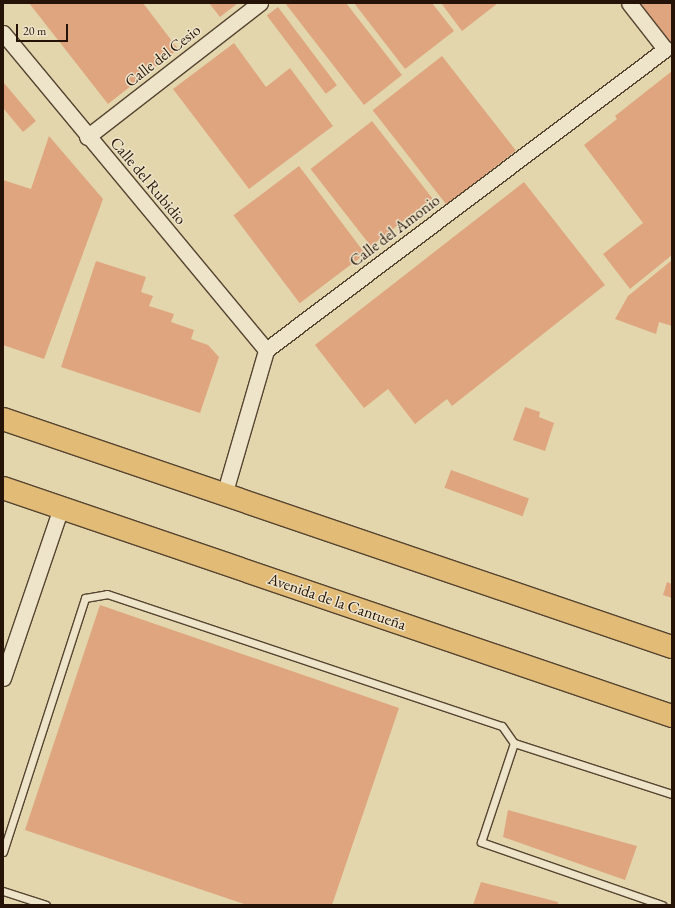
<!DOCTYPE html>
<meta charset="utf-8">
<style>
body{margin:0}
#map{position:relative;width:675px;height:908px;overflow:hidden;background:#e3d6ad;font-family:"EB Garamond",serif}
div>[style]{position:absolute}
[style*='--x']{left:calc(var(--x)*1px);top:calc(var(--y)*1px);width:calc(var(--w)*1px);rotate:calc(var(--a)*1deg)}
.building>*{inset:0;background:#dea57f;transform-origin:0 0}
.roads{filter:drop-shadow(1px 0 #554430) drop-shadow(-1px 0 #554430) drop-shadow(0 1px #554430) drop-shadow(0 -1px #554430)}
.service>*{height:7px;margin:-3.5px;padding:0 3.5px;transform-origin:3.5px;border-radius:3.5px;background:#ede4ca}
.minor>*{height:15px;margin:-7.5px;padding:0 7.5px;transform-origin:7.5px;border-radius:7.5px;background:#ede4ca}
.primary>*{height:22px;margin:-11px;padding:0 11px;transform-origin:11px;border-radius:11px;background:#e2bb76}
span{translate:-50% -50%;white-space:nowrap;text-align:center;line-height:1.15;-webkit-text-stroke:3px #ede4ca;paint-order:stroke}
.street-label{font-size:16px;color:#261307}
.frame{position:absolute;inset:0;border:4px solid #261307;pointer-events:none}
.scale{position:absolute;left:16px;top:24px;width:52px;height:18px;box-sizing:border-box;border:2px solid #261307;border-top:0;padding-left:5px;font-size:12px;line-height:14px;white-space:nowrap;color:#261307;-webkit-text-stroke:3px #ede4ca;paint-order:stroke}
</style>
<div id="map">
<div class="building">
<div style="clip-path:polygon(29px 3px,143px 3px,178px 49px,108px 104px)"></div>
<div style="clip-path:polygon(209px 3px,238px 3px,220px 17px)"></div>
<div style="clip-path:polygon(285px 3px,346px 3px,402px 75px,364px 105px)"></div>
<div style="clip-path:polygon(354px 3px,432px 3px,454px 31px,405px 69px)"></div>
<div style="clip-path:polygon(441px 3px,498px 3px,462px 31px)"></div>
<div style="clip-path:polygon(637px 3px,672px 3px,672px 49px)"></div>
<div style="left:278px;top:7px;width:98px;height:14px;rotate:53deg"></div>
<div style="clip-path:polygon(234px 43px,266px 87px,290px 68px,333px 126px,249px 189px,173px 89px)"></div>
<div style="left:442px;top:56px;width:120px;height:88px;rotate:52deg"></div>
<div style="clip-path:polygon(672px 71px,672px 255px,630px 289px,603px 254px,643px 223px,584px 145px,617px 119px,615px 116px)"></div>
<div style="clip-path:polygon(4px 83px,36px 121px,23px 132px,3px 108px)"></div>
<div style="left:372px;top:121px;width:98px;height:78px;rotate:52deg"></div>
<div style="clip-path:polygon(49px 136px,103px 199px,44px 359px,3px 345px,3px 180px,31px 189px)"></div>
<div style="left:299px;top:166px;width:110px;height:82px;rotate:53deg"></div>
<div style="clip-path:polygon(524px 182px,605px 285px,452px 406px,447px 399px,415px 424px,388px 389px,364px 408px,315px 345px)"></div>
<div style="clip-path:polygon(672px 260px,672px 326px,659px 322px,656px 334px,615px 319px,628px 296px)"></div>
<div style="clip-path:polygon(96px 261px,146px 277px,141px 292px,153px 296px,149px 306px,174px 314px,171px 322px,194px 330px,191px 339px,208px 345px,219px 357px,200px 413px,61px 367px)"></div>
<div style="clip-path:polygon(525px 407px,540px 412px,539px 417px,554px 423px,545px 451px,513px 440px)"></div>
<div style="left:451px;top:470px;width:83px;height:19px;rotate:20deg"></div>
<div style="clip-path:polygon(667px 582px,672px 584px,672px 598px,663px 595px)"></div>
<div style="clip-path:polygon(100px 605px,399px 708px,332px 905px,247px 905px,25px 830px)"></div>
<div style="clip-path:polygon(508px 810px,637px 846px,625px 880px,503px 837px)"></div>
<div style="clip-path:polygon(481px 882px,558px 902px,558px 905px,473px 905px)"></div>
</div>
<div class="roads">
<div class="service">
<div style="--x:514;--y:743;--w:104;--a:108.4"></div>
<div style="--x:481;--y:842;--w:192;--a:19.2"></div>
<div style="--x:3;--y:852;--w:267;--a:-72.1"></div>
<div style="--x:85;--y:598;--w:22;--a:-10"></div>
<div style="--x:107;--y:594;--w:416;--a:18.5"></div>
<div style="--x:502;--y:726;--w:21;--a:55"></div>
<div style="--x:514;--y:743;--w:166;--a:17.9"></div>
<div style="--x:3;--y:891;--w:45;--a:18"></div>
</div>
<div class="minor">
<div style="--x:3;--y:33;--w:412;--a:50.3"></div>
<div style="--x:87;--y:137;--w:219;--a:-37.8"></div>
<div style="--x:224;--y:495;--w:151;--a:-73.8"></div>
<div style="--x:266;--y:350;--w:500;--a:-37"></div>
<div style="--x:665;--y:49;--w:58;--a:-128"></div>
<div style="--x:3;--y:678;--w:180;--a:-71.2"></div>
</div>
<div class="primary">
<div style="--x:3;--y:419;--w:707;--a:18.82"></div>
<div style="--x:3;--y:488;--w:707;--a:18.82"></div>
</div>
</div>
<div class="street-label">
<span style="left:163px;top:56px;rotate:-38deg">Calle del Cesio</span>
<span style="left:148px;top:181px;rotate:50deg">Calle del Rubidio</span>
<span style="left:395px;top:231px;rotate:-37deg">Calle del Amonio</span>
<span style="left:337px;top:602px;rotate:19deg">Avenida de la Cantueña</span>
</div>
<div class="frame"></div>
<div class="scale">20 m</div>
</div>
